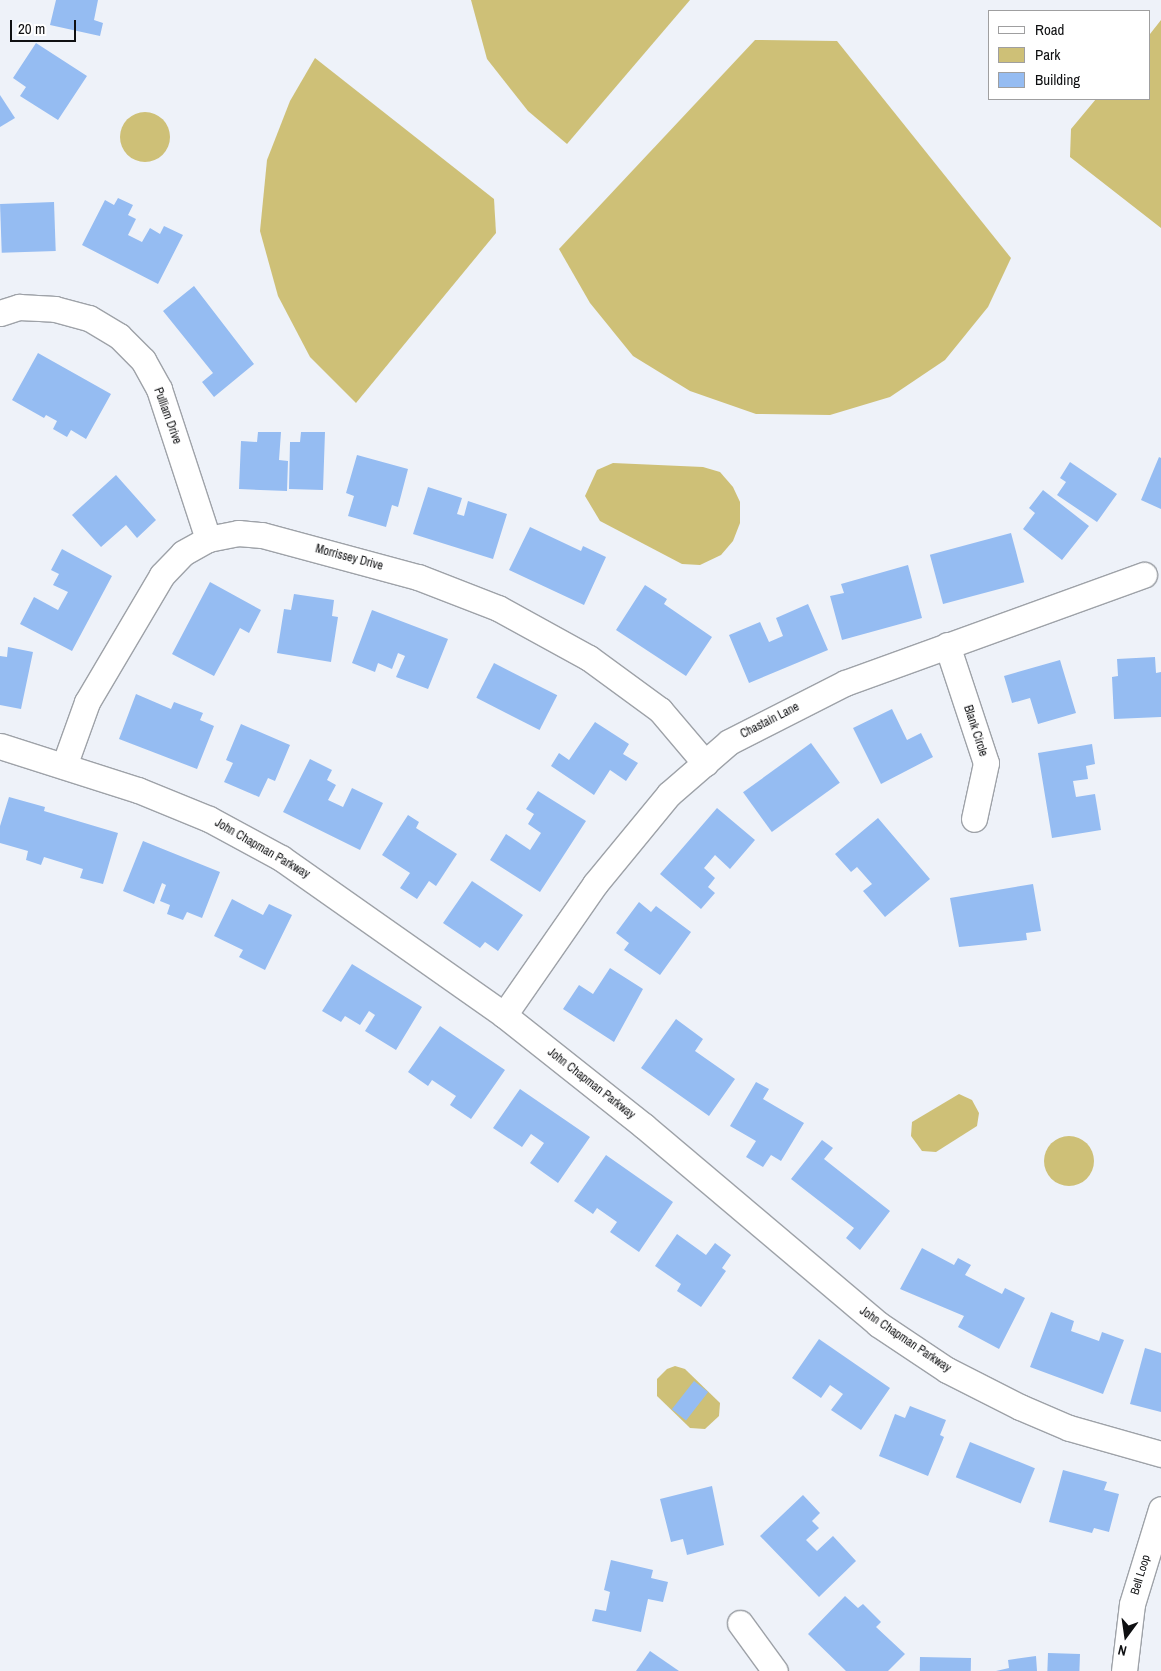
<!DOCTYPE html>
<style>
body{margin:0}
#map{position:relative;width:1161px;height:1671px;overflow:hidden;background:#eef2f9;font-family:"Archivo Narrow",sans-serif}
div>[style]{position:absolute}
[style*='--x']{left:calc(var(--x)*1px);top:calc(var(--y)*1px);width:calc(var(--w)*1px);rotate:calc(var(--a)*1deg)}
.green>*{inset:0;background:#cec077}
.round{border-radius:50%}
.building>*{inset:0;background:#95bcf2;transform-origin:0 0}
.roads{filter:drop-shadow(1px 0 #9ea2a8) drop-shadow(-1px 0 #9ea2a8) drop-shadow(0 1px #9ea2a8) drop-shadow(0 -1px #9ea2a8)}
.street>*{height:25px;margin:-12.5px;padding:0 12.5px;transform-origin:12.5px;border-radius:12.5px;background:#fff}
span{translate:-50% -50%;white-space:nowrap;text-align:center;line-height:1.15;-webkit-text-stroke:4.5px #fff;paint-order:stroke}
.street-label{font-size:12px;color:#0f1012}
.legend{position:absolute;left:988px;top:10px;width:162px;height:90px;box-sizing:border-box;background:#fff;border:1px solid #9f9fa0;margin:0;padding:6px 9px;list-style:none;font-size:15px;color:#0f1012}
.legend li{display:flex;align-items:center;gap:10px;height:25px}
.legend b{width:25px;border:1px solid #9f9fa0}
.north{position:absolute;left:1101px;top:1611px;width:50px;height:50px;-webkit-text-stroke:4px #fff;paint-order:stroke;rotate:194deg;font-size:14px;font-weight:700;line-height:20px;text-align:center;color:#0f1012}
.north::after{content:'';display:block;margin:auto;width:18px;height:22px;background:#0f1012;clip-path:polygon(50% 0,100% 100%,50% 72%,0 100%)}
.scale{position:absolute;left:10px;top:20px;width:66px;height:22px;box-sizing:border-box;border:2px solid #0f1012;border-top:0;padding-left:6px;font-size:15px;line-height:18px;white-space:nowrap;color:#0f1012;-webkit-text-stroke:4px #fff;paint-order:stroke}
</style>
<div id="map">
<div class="green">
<div style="clip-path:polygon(471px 0,690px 0,567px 144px,528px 111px,487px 59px)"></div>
<div style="clip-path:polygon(1161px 20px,1161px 228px,1070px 157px,1071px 129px,1096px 99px,1150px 99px,1150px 34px)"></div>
<div style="clip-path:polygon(755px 40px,837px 41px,1011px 258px,988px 307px,945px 360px,890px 397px,830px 415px,756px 414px,690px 391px,633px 356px,590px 303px,559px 249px)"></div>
<div style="clip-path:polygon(315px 58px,494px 199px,496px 233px,356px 403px,310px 357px,278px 296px,260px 231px,267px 160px,290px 101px)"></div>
<div class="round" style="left:120px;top:112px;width:50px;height:50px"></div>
<div style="clip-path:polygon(613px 463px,703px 467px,720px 472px,733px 487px,740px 502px,740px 523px,733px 541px,721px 555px,700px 565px,682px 564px,600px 521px,585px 496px,597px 470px)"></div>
<div style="clip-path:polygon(959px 1094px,972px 1100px,979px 1113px,977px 1126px,936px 1152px,922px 1151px,911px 1136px,912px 1122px)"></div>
<div class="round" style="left:1044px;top:1136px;width:50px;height:50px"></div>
<div style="clip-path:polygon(675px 1366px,685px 1369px,720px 1403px,719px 1416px,705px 1429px,690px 1428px,657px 1396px,657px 1379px,667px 1369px)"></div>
</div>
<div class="building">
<div style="clip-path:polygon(56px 0,98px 0,94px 20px,103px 23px,100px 36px,50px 25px)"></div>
<div style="clip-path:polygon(36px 43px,87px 76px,58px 120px,20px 96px,26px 87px,13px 78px)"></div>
<div style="clip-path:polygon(0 95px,15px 118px,0 127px)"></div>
<div style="clip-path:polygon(118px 198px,133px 205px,128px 215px,136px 219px,128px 235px,142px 242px,150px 228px,160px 234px,164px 226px,183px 235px,158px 284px,82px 245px,105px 200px,114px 205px)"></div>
<div style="left:54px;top:202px;width:49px;height:54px;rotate:88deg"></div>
<div style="clip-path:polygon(194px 286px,254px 364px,214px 397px,202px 382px,213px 373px,163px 311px)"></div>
<div style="clip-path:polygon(38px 353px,111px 394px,86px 439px,71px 430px,67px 437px,53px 429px,57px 421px,46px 415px,44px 418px,12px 400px)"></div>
<div style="clip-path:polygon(258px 432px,281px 432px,279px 460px,288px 461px,287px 491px,239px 489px,241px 441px,257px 442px)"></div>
<div style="clip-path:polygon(301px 432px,325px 432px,323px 490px,289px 489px,290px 442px,300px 442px)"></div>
<div style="clip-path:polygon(357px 455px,408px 469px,398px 507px,392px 505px,386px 527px,348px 516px,354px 496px,346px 493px)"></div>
<div style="clip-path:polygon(1159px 457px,1161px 458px,1161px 509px,1141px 500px)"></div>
<div style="clip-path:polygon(1070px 462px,1117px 494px,1097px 522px,1057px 495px,1066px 482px,1060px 478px)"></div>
<div style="clip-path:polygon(116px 475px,156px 520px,137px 538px,126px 525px,101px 547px,72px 515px)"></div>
<div style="clip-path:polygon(428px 487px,462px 498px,457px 514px,464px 516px,468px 501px,507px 514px,493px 559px,413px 534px)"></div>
<div style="clip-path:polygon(1043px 490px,1089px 526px,1062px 560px,1023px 529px,1035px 513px,1029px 508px)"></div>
<div style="clip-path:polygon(530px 527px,581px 551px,583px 546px,606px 557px,584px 605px,509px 570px)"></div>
<div style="left:1011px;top:533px;width:51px;height:84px;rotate:75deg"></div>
<div style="clip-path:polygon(62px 549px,112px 576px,72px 651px,20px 624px,34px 597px,58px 610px,68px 592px,53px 585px,59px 574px,51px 570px)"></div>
<div style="clip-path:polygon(908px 565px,922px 618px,842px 640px,830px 596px,844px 593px,841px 584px)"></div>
<div style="clip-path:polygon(210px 582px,261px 610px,249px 633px,240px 628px,214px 676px,172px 654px)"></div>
<div style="clip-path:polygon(645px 585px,667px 599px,664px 604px,712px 637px,686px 676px,616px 630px)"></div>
<div style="clip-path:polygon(294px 594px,334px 600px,332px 616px,338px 617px,331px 662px,277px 653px,284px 609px,291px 610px)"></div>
<div style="clip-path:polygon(808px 604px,828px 650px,749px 683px,729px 635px,760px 622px,769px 642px,783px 636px,776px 618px)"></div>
<div style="clip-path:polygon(372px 610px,448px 639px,428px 689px,396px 677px,405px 656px,398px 653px,392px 669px,378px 663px,375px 672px,352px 663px)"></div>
<div style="clip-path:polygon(8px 647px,33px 652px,21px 709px,0 705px,0 656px,7px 657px)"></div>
<div style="clip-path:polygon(1155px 657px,1156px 673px,1161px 672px,1161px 717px,1114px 719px,1112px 677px,1118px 676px,1117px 659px)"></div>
<div style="clip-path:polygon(1060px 660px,1076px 713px,1038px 724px,1030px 698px,1012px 703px,1004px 676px)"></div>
<div style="left:494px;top:663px;width:71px;height:39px;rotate:27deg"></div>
<div style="clip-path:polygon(136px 694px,171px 709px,174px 702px,203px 713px,200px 720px,214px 726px,197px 769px,119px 739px)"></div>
<div style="clip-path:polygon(892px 709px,907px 740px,921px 733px,933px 757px,881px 784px,853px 728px)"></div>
<div style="clip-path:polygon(595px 722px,629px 744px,623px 754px,638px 763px,626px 781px,610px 770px,594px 795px,551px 766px,559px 753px,569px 760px)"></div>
<div style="clip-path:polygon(241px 724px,290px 745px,275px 781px,268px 778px,259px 797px,224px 782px,233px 763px,226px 760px)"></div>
<div style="left:811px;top:743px;width:49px;height:84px;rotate:54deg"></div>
<div style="clip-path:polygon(1092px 744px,1095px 764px,1086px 766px,1088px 779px,1073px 781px,1076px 797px,1095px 794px,1101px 830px,1052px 838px,1038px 753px)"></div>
<div style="clip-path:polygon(310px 759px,332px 770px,327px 780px,336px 785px,328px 800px,343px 807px,352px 788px,383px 803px,360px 850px,283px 812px)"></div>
<div style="clip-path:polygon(538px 791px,586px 821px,540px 892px,490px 860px,506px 834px,530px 850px,541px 833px,528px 824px,534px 814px,526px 809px)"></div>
<div style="clip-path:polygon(9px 797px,45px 807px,44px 811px,118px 833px,103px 884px,80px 878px,83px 869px,44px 857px,41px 865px,26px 860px,28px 851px,0 843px,0 826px)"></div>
<div style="clip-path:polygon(717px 808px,755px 840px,730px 869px,715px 855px,704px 868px,715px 878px,708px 887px,715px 893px,701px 909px,660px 874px)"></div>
<div style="clip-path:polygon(408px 815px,419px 822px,416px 828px,457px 854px,436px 886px,429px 881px,417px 899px,400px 888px,410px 873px,382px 855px)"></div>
<div style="clip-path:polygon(878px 818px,930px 879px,885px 917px,863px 891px,872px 884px,857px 867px,851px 872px,835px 854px)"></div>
<div style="clip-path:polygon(143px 841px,220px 872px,202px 918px,187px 912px,183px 920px,167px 914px,170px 905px,160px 901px,166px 885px,162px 883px,154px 904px,123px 891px)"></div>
<div style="clip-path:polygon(472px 881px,523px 915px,498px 951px,485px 942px,480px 948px,443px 923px)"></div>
<div style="clip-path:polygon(1033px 884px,1041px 931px,1026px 933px,1027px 940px,959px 947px,950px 898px)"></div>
<div style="clip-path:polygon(232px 899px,263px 915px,269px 904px,292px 915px,265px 970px,239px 957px,243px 950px,214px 936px)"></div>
<div style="clip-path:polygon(639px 902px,651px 912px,656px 906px,691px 932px,660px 975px,624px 950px,629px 943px,616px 933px)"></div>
<div style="clip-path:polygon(352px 964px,422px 1007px,396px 1050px,365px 1031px,375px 1015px,369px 1011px,360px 1025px,345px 1016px,341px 1022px,322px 1011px)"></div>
<div style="clip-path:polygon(610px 968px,643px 989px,614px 1042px,563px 1009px,579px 985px,593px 994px)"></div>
<div style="clip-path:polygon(676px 1019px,703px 1039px,695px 1051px,735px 1079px,709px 1116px,641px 1068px)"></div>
<div style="clip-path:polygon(440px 1026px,505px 1070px,471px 1119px,450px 1105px,456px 1096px,432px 1080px,428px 1086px,408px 1072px)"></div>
<div style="clip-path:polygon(756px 1082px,769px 1089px,763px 1099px,804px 1123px,781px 1161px,771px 1155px,763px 1167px,746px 1157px,756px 1141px,730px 1126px)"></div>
<div style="clip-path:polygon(520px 1089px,590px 1137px,558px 1183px,530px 1163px,544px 1143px,531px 1134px,522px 1147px,493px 1128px)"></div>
<div style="clip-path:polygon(822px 1140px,833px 1148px,824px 1159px,890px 1211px,860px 1250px,846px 1238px,854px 1228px,791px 1179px)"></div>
<div style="clip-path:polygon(606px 1155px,673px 1202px,639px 1252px,610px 1232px,617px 1222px,597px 1208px,593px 1214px,574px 1201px)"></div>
<div style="clip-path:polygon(677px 1234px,706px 1255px,715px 1243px,731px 1255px,722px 1268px,726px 1271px,701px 1307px,677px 1291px,681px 1284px,655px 1266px)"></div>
<div style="clip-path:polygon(922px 1248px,954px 1265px,958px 1258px,971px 1265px,965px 1275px,1002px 1294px,1005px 1288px,1025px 1298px,999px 1349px,958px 1327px,964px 1316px,900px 1289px)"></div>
<div style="clip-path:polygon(1051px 1312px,1074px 1321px,1071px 1331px,1099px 1341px,1102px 1332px,1124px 1340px,1103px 1394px,1030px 1367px)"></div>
<div style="clip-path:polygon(819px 1339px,890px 1388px,861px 1430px,831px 1410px,843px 1394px,830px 1385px,821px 1398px,792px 1378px)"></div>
<div style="clip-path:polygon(1145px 1348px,1161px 1353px,1161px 1412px,1130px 1404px)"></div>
<div style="left:694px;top:1381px;width:18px;height:36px;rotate:38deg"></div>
<div style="clip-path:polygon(910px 1406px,946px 1420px,940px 1435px,944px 1437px,928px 1476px,879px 1456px,895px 1414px,905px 1418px)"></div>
<div style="left:970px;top:1442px;width:70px;height:38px;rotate:22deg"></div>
<div style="clip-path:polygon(1063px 1470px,1107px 1482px,1104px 1490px,1119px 1494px,1109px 1532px,1094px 1528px,1092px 1533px,1049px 1522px)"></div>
<div style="clip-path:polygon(712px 1486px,724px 1545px,687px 1555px,683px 1539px,671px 1542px,660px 1499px)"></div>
<div style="clip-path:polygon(803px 1495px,820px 1513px,812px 1521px,819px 1528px,806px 1540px,817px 1551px,833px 1536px,856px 1561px,819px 1597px,760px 1536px)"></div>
<div style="clip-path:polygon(611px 1560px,653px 1570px,651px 1578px,668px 1582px,663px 1602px,648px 1599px,641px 1632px,592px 1621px,595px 1609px,606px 1611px,610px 1592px,604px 1590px)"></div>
<div style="clip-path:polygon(845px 1596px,858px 1608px,863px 1604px,881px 1622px,876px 1627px,905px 1654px,888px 1671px,846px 1671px,808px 1634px)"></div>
<div style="clip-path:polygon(650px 1651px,679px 1671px,636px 1671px)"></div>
<div style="left:1048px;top:1653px;width:32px;height:18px;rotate:2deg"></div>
<div style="clip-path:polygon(1036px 1656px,1037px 1671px,996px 1671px,1009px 1668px,1008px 1660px)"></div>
<div style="left:920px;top:1657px;width:51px;height:14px;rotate:1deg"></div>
</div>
<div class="roads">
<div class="street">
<div style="--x:0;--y:313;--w:20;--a:-18"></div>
<div style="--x:19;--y:307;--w:36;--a:3"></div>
<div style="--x:55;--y:309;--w:35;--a:15"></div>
<div style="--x:89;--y:318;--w:35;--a:31"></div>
<div style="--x:119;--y:336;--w:34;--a:45"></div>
<div style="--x:143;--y:360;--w:33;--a:61"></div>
<div style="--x:159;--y:389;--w:158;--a:71.9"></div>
<div style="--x:947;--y:645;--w:124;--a:71.7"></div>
<div style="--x:986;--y:763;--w:57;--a:102.1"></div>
<div style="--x:0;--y:746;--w:145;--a:17.7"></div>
<div style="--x:138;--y:790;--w:77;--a:22.2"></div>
<div style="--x:209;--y:819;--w:82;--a:28.4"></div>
<div style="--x:281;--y:858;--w:273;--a:35.1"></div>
<div style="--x:504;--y:1015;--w:179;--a:38.4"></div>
<div style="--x:644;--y:1126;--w:307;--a:40.2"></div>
<div style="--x:878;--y:1324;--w:83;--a:33.7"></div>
<div style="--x:947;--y:1370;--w:82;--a:26.9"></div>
<div style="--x:1020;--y:1407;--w:53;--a:23.2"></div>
<div style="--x:1069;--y:1428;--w:96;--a:15.8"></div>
<div style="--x:64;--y:766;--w:68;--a:-70.2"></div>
<div style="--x:87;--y:702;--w:147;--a:-59.4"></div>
<div style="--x:162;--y:575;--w:30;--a:-46"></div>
<div style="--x:183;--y:553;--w:29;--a:-29"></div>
<div style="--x:208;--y:539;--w:31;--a:-11"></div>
<div style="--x:238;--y:533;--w:24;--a:5"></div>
<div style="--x:262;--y:535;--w:162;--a:15.1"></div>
<div style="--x:418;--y:577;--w:86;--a:21.2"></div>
<div style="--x:498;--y:608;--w:104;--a:28.8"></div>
<div style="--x:589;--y:658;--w:88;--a:36.2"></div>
<div style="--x:660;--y:710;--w:70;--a:49.7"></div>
<div style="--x:504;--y:1015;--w:160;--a:-55.2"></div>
<div style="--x:595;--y:884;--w:117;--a:-50.6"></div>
<div style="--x:669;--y:794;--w:79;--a:-40.9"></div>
<div style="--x:729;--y:742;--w:130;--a:-27"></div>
<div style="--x:845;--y:683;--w:318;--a:-19.9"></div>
<div style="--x:740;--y:1623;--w:59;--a:53.9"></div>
<div style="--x:1124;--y:1671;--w:67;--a:-83.2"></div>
<div style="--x:1132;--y:1604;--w:99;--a:-73"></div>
</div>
</div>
<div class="street-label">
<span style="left:167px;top:416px;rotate:70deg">Pulliam Drive</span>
<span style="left:349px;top:558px;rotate:15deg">Morrissey Drive</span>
<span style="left:770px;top:721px;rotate:-27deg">Chastain Lane</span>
<span style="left:975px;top:731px;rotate:72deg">Blank Circle</span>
<span style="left:262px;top:849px;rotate:30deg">John Chapman Parkway</span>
<span style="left:591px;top:1084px;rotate:38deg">John Chapman Parkway</span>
<span style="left:905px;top:1340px;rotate:34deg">John Chapman Parkway</span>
<span style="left:1141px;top:1575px;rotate:-73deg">Bell Loop</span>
</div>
<ul class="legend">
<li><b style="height:6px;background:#fff"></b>Road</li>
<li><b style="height:14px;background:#cec077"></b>Park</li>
<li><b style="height:14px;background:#95bcf2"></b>Building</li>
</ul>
<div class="north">N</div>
<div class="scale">20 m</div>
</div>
